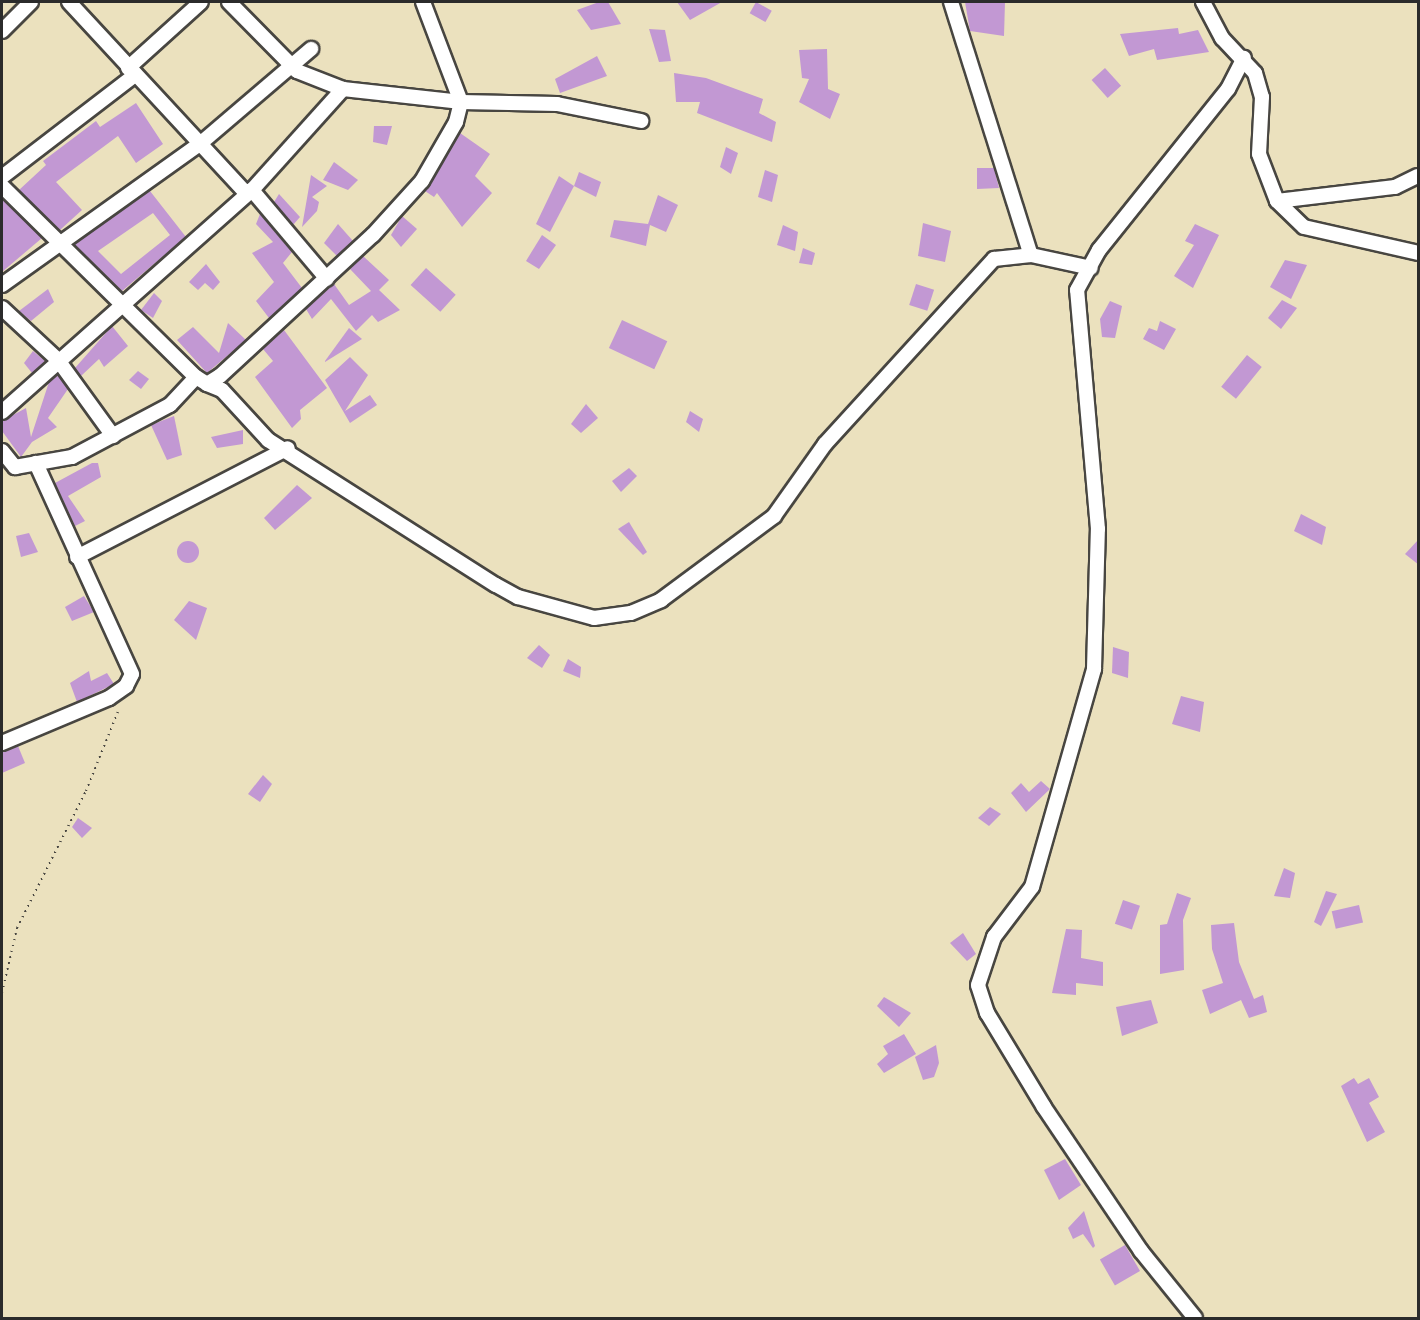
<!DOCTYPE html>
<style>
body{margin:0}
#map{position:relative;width:1420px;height:1320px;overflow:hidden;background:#ebe1be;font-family:Pangolin,sans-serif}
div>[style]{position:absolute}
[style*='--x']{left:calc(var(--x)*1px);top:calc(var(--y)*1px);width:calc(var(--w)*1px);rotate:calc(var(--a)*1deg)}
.building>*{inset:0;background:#c298d3;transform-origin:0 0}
.round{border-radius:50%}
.path>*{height:2px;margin-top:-1px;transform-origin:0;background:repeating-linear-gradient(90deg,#484641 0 1.5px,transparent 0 6px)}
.roads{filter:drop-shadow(2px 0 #484641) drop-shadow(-2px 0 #484641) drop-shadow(0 2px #484641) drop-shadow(0 -2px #484641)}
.minor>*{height:14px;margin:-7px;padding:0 7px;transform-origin:7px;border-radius:7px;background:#fff}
span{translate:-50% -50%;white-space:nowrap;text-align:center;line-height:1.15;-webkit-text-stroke:4.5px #fbf7ec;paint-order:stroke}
.frame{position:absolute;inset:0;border:3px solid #2b2b2b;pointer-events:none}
</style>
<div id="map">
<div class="building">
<div style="clip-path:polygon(599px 2px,608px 2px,621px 24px,591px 30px,577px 10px)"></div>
<div style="clip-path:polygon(677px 2px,722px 2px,690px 20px)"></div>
<div style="left:756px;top:2px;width:18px;height:13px;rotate:29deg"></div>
<div style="clip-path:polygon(965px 2px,1005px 2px,1004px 36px,970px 31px)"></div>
<div style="clip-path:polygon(1178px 28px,1179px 34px,1198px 30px,1209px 52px,1157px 60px,1154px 49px,1129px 56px,1120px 34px)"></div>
<div style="clip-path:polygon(649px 29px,665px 30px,671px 61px,659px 62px)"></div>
<div style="clip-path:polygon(827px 49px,828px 89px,840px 94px,830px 119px,799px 102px,809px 79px,802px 78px,799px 50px)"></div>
<div style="clip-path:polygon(597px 56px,607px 76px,560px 93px,555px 79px)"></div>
<div style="left:1105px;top:68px;width:24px;height:18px;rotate:48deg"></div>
<div style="clip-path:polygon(674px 73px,706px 78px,763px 99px,759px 113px,776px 122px,772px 142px,697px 113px,700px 102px,676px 102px)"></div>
<div style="clip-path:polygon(136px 103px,163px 144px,136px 163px,118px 136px,56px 182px,82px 210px,60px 230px,19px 190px,46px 165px,43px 161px,96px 121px,100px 127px)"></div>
<div style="clip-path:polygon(374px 126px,392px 126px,387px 145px,373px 142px)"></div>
<div style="clip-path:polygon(460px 133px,490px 154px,475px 176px,492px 193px,462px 227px,437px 193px,434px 197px,425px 191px)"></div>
<div style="clip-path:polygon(726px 147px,738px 153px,731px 174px,720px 167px)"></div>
<div style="clip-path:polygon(334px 162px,358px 180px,348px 190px,323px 180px)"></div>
<div style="clip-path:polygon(977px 168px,994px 168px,999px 188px,977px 189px)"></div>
<div style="clip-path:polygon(765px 170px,778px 175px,772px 202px,758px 197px)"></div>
<div style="clip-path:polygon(579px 172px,601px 182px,596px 197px,574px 186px)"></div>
<div style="clip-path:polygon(311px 175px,327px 186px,312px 197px,319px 202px,317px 211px,302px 227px)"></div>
<div style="clip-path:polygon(559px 176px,574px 186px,550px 232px,536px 224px)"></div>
<div style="clip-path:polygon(evenodd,150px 191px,186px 237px,122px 291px,74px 244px,150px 191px,153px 213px,170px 235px,121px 274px,98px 251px,153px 213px)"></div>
<div style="clip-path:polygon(279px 194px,300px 217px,293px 225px,274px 202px)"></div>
<div style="clip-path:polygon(658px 195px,678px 205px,666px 232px,650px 225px,646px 246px,610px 237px,614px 220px,648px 224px)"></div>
<div style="clip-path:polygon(2px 198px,42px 238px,2px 272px)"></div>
<div style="clip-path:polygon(260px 214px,292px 252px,283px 263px,302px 288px,269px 318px,256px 301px,274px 282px,252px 253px,273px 242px,256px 224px)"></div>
<div style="clip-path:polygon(402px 216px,417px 229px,401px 247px,391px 235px)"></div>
<div style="clip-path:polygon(923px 223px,951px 231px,945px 262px,918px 256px)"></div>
<div style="clip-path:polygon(338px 224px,353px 241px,337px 256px,324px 243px)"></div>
<div style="clip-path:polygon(1195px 224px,1219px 235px,1193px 288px,1174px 276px,1194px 245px,1185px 241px)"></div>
<div style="clip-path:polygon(783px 225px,798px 232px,795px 251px,777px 245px)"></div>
<div style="clip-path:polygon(542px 235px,556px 245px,539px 269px,526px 261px)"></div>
<div style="clip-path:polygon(803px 248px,815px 253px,812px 265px,799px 263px)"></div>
<div style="clip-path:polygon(363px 256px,389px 280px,379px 290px,400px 310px,378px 322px,372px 315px,356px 331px,331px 299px,312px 319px,306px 309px,334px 284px,349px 305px,371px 291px,350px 269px)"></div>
<div style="clip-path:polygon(1285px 260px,1307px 265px,1291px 299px,1270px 287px)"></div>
<div style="clip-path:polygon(206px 264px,220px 282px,213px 290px,205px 283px,198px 290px,189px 282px)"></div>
<div style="left:426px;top:268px;width:40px;height:23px;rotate:42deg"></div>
<div style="left:916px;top:284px;width:19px;height:22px;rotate:18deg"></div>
<div style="clip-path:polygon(48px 289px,54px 302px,31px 321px,19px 311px)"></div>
<div style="clip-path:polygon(154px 293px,162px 301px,153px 318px,141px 310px)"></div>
<div style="clip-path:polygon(1282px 300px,1297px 308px,1281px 329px,1268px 318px)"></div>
<div style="clip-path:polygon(1110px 301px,1122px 306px,1115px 338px,1102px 337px,1100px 319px)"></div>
<div style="left:622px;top:320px;width:50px;height:31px;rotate:25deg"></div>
<div style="clip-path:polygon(1160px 321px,1176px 329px,1164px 350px,1143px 339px,1149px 328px,1157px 331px)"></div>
<div style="clip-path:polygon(228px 323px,246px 340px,207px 373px,177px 340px,193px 327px,219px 353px)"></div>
<div style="clip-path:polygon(112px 326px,128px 346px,104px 367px,99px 359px,81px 376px,75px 368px)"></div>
<div style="clip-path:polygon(349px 328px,362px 339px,325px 362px,325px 361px)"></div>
<div style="clip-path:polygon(284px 330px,327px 388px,300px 410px,301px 419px,292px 428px,255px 377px,273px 361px,263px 349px)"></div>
<div style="clip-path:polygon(33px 351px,45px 361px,32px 373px,24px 363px)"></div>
<div style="left:1247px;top:355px;width:19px;height:41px;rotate:39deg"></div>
<div style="clip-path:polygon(350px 357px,368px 375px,345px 411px,370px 395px,377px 405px,350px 423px,325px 380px)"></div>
<div style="clip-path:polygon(138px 371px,149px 379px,141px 389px,129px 380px)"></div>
<div style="clip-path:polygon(58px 375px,68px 389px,48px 418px,57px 427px,32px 442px,21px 457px,2px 431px,2px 421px,26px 408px,31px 437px,49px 382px)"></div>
<div style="clip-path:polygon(586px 404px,598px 418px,581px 433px,571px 424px)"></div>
<div style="clip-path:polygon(690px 411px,703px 419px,699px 432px,686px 422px)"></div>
<div style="clip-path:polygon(174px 416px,182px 455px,167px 460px,151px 425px)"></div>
<div style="clip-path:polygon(243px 430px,243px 444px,217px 448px,211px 437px)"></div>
<div style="clip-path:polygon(92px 463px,98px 463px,101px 477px,68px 496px,85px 521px,75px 526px,55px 483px)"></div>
<div style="clip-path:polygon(629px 468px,637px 476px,621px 492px,612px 481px)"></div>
<div style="clip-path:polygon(297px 485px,312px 498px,275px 530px,264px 518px)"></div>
<div style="clip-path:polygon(1301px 514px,1326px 527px,1322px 545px,1294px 531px)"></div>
<div style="clip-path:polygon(629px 522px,647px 552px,643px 555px,618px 529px)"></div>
<div style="clip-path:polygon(29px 533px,38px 552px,21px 557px,16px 536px)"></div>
<div style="clip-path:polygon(1419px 539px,1419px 565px,1405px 554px)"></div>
<div class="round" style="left:177px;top:541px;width:22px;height:22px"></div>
<div style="clip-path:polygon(84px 596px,94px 612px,72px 621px,65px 607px)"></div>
<div style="clip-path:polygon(189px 601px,207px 608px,196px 640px,174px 620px)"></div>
<div style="clip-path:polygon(539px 645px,550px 655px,542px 668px,527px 658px)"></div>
<div style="clip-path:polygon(1113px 647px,1129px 652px,1128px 678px,1112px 673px)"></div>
<div style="clip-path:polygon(568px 659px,581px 667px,580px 678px,563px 671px)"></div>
<div style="clip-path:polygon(89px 671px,91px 681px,107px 673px,114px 684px,77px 702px,70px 683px)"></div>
<div style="clip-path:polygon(1181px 696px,1204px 702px,1200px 732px,1172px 724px)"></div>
<div style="clip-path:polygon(18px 746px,25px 763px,2px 773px,2px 752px)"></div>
<div style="clip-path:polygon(263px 775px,272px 784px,260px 802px,248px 794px)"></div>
<div style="clip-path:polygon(1041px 781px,1050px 789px,1026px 812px,1011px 793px,1021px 783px,1029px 792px)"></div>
<div style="clip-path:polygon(990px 807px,1001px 814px,989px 826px,978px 818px)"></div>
<div style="clip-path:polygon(78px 818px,92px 828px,82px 838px,72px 827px)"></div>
<div style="clip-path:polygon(1284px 868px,1295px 873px,1290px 898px,1274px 896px)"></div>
<div style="clip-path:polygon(1326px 891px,1337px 894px,1321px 926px,1314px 922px)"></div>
<div style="clip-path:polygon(1177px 893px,1191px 898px,1183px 920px,1184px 970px,1160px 974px,1160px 925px,1167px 924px)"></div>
<div style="left:1123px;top:900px;width:18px;height:25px;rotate:19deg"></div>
<div style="left:1359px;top:905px;width:18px;height:28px;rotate:77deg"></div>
<div style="clip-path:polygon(1234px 923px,1239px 962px,1254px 999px,1263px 995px,1267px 1012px,1249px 1018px,1241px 1000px,1210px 1014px,1202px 990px,1223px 983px,1212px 949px,1211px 925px)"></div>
<div style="clip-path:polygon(1066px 929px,1082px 930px,1081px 958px,1103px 962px,1103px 986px,1076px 983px,1076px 995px,1052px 993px)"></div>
<div style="clip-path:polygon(963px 933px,976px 954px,967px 961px,950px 943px)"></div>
<div style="clip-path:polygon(884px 997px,911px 1013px,899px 1027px,877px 1006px)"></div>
<div style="clip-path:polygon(1151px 1000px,1158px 1023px,1122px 1036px,1116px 1007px)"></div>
<div style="clip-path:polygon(904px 1034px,916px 1054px,884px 1073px,877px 1064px,888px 1054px,883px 1046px)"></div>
<div style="clip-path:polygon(936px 1045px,939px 1063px,934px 1077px,923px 1080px,915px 1057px)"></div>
<div style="clip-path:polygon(1354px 1078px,1358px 1084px,1369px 1078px,1379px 1097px,1369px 1103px,1385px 1132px,1367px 1142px,1341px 1086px)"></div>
<div style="clip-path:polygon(1065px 1159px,1081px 1185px,1059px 1200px,1044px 1170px)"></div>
<div style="clip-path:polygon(1084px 1211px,1095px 1246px,1093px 1248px,1083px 1234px,1073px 1239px,1068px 1228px)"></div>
<div style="left:1125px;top:1245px;width:30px;height:29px;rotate:60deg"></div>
</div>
<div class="path">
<div style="--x:2;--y:993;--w:67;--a:-77"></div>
<div style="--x:17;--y:928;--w:153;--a:-63.3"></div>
<div style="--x:86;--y:791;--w:88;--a:-68.1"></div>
</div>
<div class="roads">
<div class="minor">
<div style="--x:69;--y:2;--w:259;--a:47.2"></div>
<div style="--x:245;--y:192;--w:7;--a:-16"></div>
<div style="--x:252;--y:190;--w:116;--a:49.9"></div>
<div style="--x:229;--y:2;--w:97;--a:45.4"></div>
<div style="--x:297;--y:71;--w:49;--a:21.4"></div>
<div style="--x:343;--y:89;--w:119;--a:6.3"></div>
<div style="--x:461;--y:102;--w:96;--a:1.2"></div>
<div style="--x:557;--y:104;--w:86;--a:11.4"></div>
<div style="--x:951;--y:2;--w:265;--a:72.5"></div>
<div style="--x:1203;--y:2;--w:41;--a:62.2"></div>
<div style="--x:1222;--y:38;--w:48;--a:46.7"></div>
<div style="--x:1255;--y:73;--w:25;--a:74"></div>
<div style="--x:1262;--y:97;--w:57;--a:93"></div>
<div style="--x:1259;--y:154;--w:50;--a:69"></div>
<div style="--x:1277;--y:201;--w:37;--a:44"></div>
<div style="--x:1304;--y:227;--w:117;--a:12.8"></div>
<div style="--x:2;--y:31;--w:41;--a:-45"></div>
<div style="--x:128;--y:68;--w:98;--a:-42.1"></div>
<div style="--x:2;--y:177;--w:168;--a:-37.5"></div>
<div style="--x:2;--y:186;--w:272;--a:44.6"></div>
<div style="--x:1277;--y:201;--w:119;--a:-6.8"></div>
<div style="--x:1395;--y:187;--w:25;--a:-26"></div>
<div style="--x:2;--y:285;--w:244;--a:-35.5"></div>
<div style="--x:201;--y:143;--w:145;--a:-40.5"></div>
<div style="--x:2;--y:308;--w:76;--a:42.9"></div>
<div style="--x:58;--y:360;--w:94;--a:54.1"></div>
<div style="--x:207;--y:384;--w:16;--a:22"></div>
<div style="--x:222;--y:390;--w:68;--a:47.4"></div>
<div style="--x:268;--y:440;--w:270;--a:32.5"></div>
<div style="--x:496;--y:585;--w:25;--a:29"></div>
<div style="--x:518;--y:597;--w:79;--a:15.4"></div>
<div style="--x:594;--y:618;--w:37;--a:-8"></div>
<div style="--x:631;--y:613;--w:33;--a:-23"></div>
<div style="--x:661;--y:600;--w:141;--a:-36.6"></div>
<div style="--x:774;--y:516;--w:88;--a:-54.7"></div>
<div style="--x:825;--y:444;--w:251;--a:-47.6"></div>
<div style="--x:994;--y:259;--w:37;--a:-6"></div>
<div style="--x:1031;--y:255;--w:61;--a:12.2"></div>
<div style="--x:2;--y:412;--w:334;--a:-41.6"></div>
<div style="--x:252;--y:190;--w:136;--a:-48"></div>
<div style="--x:2;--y:451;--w:21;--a:51"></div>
<div style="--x:15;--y:467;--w:58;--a:-10"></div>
<div style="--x:72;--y:457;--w:111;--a:-28"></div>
<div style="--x:170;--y:405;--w:38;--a:-47"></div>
<div style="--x:196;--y:377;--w:13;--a:32"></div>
<div style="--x:207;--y:384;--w:15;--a:-32"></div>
<div style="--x:220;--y:376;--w:208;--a:-42.7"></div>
<div style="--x:373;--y:235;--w:73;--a:-47.8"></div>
<div style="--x:422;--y:181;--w:68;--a:-60"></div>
<div style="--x:456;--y:122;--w:21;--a:-76"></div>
<div style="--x:461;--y:102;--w:107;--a:-110.8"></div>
<div style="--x:77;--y:557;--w:237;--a:-27.3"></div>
<div style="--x:2;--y:743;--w:116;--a:-22.8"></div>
<div style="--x:109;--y:698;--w:21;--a:-35"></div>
<div style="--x:126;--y:686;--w:13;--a:-63"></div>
<div style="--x:132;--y:674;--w:232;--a:-114.5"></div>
<div style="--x:1195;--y:1318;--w:86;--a:-128.9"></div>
<div style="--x:1141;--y:1251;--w:174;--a:-124"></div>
<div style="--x:1044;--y:1107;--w:110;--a:-121.2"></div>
<div style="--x:987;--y:1013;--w:29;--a:-108"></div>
<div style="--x:978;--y:985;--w:51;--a:-71.6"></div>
<div style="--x:994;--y:937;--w:63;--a:-52.8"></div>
<div style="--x:1032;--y:887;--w:227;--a:-74.1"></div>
<div style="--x:1094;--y:669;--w:140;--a:-88.4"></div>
<div style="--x:1098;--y:529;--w:240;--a:-95"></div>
<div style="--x:1077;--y:290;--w:46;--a:-61.2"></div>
<div style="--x:1099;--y:250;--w:206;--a:-51.3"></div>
<div style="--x:1228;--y:89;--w:35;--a:-63"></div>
</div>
</div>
<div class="frame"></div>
</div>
